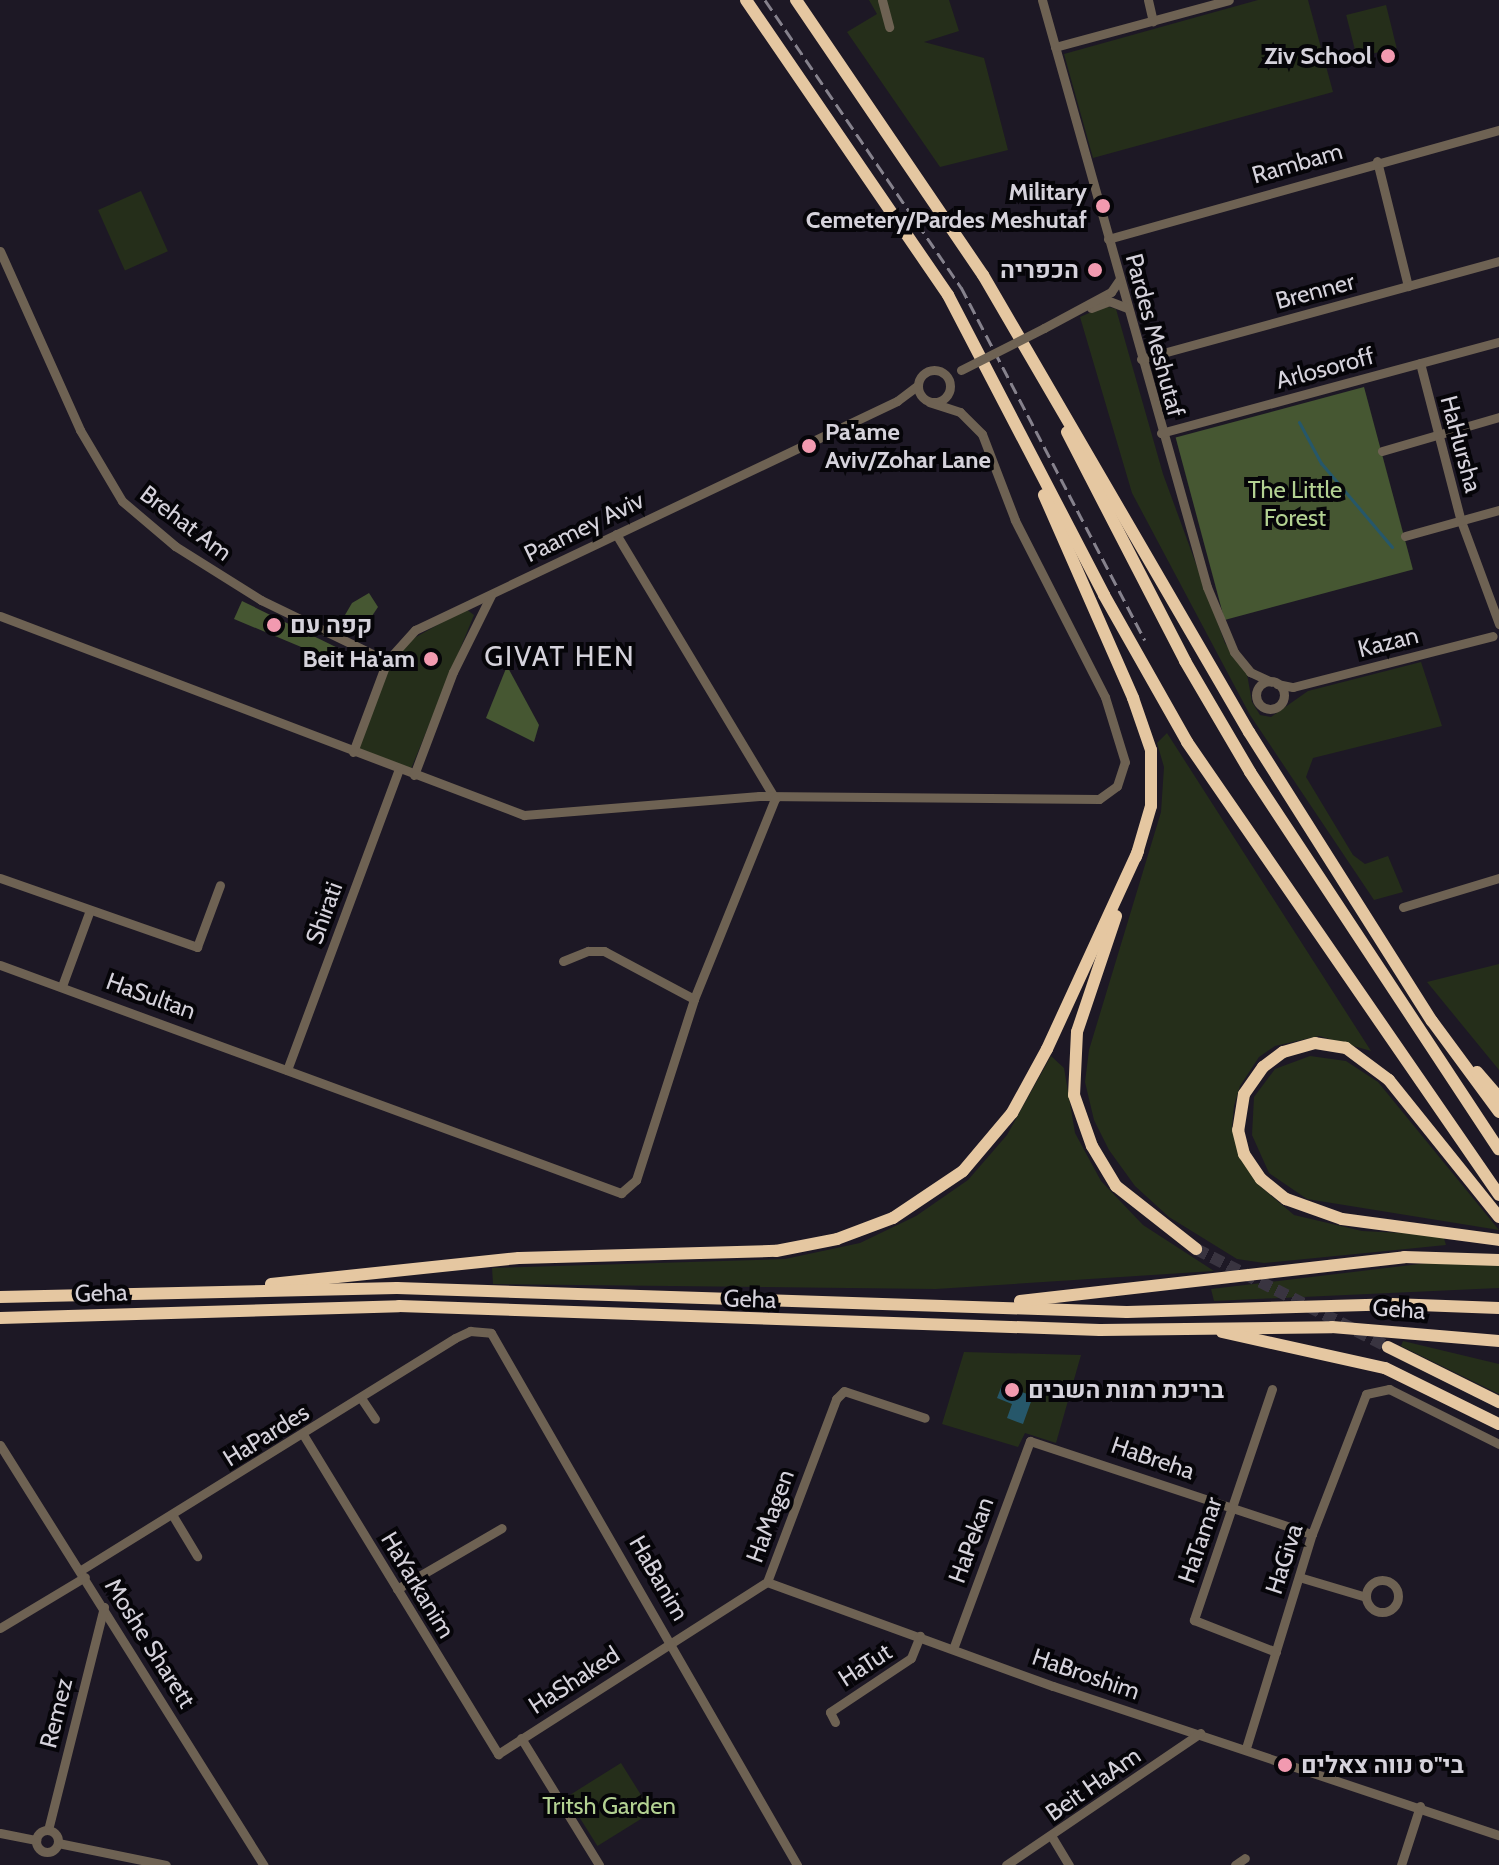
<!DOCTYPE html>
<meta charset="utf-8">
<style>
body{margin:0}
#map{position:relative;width:1499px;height:1865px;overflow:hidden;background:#1d1825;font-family:Cabin,Heebo,sans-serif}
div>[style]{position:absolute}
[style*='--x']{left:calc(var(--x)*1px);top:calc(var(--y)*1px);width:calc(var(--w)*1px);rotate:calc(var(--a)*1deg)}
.green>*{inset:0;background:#252e1a;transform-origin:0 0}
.forest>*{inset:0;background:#465732;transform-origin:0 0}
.water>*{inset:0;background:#26576a}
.stream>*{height:3px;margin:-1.5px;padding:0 1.5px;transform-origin:1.5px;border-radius:1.5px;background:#26576a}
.highway-tunnel>*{height:12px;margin-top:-6px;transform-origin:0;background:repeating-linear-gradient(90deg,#393440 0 12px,transparent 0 18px)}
.minor>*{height:9px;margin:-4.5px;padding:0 4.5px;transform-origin:4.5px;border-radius:4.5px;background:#6e6253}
.minor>.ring{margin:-4.5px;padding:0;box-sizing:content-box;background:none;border:9px solid #6e6253;border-radius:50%}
.highway>*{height:12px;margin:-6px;padding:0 6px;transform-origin:6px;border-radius:6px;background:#e5c7a1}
.rail>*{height:3px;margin-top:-1.5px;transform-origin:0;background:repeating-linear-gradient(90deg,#86828d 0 12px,transparent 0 18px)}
.minor-bridge>*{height:9px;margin:-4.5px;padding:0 4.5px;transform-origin:4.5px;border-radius:4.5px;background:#6e6253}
.dots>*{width:22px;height:22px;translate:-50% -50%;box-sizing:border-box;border:4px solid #060509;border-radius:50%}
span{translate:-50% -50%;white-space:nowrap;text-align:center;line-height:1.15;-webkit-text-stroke:8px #060509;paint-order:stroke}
.poi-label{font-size:24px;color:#d5d2db;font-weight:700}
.right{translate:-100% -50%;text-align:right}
.left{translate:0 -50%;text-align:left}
.street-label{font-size:24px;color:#d5d2db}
.park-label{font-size:24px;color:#b3d192}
.quarter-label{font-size:28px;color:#d5d2db;letter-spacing:2px}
</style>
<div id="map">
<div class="green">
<div style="clip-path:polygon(869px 0,949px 0,959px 31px,924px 42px,984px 58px,1008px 150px,940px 167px,847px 32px,877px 14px)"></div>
<div style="clip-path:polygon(1258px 0,1308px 0,1333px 92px,1093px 158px,1064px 54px)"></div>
<div style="left:1386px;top:5px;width:44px;height:41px;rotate:76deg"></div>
<div style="left:141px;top:191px;width:66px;height:47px;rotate:66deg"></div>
<div style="clip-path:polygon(1105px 306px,1116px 309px,1163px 474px,1225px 643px,1247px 674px,1252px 702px,1260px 715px,1271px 717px,1308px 691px,1421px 662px,1442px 726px,1313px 758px,1306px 777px,1353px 855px,1365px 864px,1388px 856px,1403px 892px,1374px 900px,1250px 715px,1132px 493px,1080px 317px)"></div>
<div style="clip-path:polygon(466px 609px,474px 615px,411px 769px,358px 748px,391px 663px,407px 642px)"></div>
<div style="clip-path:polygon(1167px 733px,1371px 1051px,1319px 1036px,1275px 1046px,1259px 1057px,1240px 1086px,1234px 1106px,1232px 1127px,1247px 1168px,1261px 1187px,1294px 1215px,1362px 1231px,1443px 1235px,1446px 1245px,1264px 1263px,1237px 1259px,1169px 1217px,1135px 1186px,1109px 1150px,1094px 1120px,1085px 1082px,1089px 1050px,1161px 812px,1164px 767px,1157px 743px)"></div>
<div style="clip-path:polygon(1499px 964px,1499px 1070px,1427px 982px)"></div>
<div style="clip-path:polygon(1051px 1056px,1064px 1068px,1075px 1133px,1101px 1181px,1143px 1225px,1214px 1271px,936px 1289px,493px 1284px,492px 1268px,785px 1259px,860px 1243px,916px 1216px,968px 1180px,1007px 1135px)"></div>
<div style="clip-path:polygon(1310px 1056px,1346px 1061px,1378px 1082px,1499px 1230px,1307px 1199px,1269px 1173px,1252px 1135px,1254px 1097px,1275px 1069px)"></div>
<div style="clip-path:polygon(1428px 1263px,1499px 1265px,1499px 1288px,1214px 1301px,1211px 1289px)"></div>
<div style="clip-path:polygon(1403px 1341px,1499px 1364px,1499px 1394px,1401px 1346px)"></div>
<div style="clip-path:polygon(964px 1352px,1081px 1355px,1056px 1443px,1025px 1433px,1018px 1447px,942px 1424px)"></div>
<div style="left:621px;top:1763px;width:58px;height:64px;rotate:58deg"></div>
</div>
<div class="forest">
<div style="left:1364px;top:387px;width:189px;height:195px;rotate:75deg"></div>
<div style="clip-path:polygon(369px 593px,378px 607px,358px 637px,338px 627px,352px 603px)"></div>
<div style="clip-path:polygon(242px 601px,342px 650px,337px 662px,234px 619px)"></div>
<div style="clip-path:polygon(507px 666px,539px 725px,534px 742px,486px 718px)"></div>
</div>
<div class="water">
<div style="clip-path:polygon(1002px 1385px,1033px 1396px,1023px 1424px,1007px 1418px,1012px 1404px,997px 1398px)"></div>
</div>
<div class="stream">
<div style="--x:1299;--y:422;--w:47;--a:61.8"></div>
<div style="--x:1321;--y:463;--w:110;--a:49.8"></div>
</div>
<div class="highway-tunnel">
<div style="--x:1196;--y:1249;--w:216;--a:27"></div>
</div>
<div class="minor">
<div style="--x:882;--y:0;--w:28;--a:75"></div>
<div style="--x:1042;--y:0;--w:610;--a:74.3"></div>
<div style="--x:1207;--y:587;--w:70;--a:67.4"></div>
<div style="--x:1234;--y:652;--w:26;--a:51"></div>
<div style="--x:1250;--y:672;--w:23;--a:25"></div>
<div style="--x:1148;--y:0;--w:22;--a:77"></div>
<div style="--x:1055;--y:47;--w:180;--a:-15.1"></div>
<div style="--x:1377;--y:161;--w:129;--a:76.1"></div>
<div style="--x:1108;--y:239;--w:406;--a:-15.6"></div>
<div style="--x:0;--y:251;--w:196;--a:65.9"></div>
<div style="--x:80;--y:430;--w:82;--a:59.4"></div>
<div style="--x:122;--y:501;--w:70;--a:40.3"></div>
<div style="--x:175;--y:546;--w:102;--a:32.1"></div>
<div style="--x:261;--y:600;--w:140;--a:25.8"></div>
<div style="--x:1091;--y:308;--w:19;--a:-21"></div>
<div style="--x:1109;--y:301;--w:19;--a:21"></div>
<div style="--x:1044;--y:328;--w:76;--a:-28.2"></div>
<div style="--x:1111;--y:292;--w:14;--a:-56"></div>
<div style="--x:1141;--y:359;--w:371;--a:-15.3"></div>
<div style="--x:1420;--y:363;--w:163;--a:75.5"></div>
<div style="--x:1461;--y:521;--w:110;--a:69.7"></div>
<div class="ring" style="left:918px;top:370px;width:23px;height:23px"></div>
<div style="--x:1161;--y:433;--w:350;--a:-15.1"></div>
<div style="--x:1382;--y:451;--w:122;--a:-16.2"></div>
<div style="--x:616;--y:534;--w:309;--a:59"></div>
<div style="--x:1405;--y:536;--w:98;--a:-15.5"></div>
<div style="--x:0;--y:616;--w:561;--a:20.8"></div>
<div style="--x:524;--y:815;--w:236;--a:-4.6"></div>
<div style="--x:759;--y:796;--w:340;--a:0.5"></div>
<div style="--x:1099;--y:799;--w:22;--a:-36"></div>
<div style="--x:1117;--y:786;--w:25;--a:-72"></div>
<div style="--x:1125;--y:762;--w:68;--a:-107.1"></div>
<div style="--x:1105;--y:697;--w:199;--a:-117"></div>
<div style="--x:1015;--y:520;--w:92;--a:-111"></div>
<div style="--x:982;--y:434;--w:31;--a:-135"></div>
<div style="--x:960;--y:412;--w:32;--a:-162"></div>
<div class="ring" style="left:1256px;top:681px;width:19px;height:19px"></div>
<div style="--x:1277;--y:684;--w:16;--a:11"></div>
<div style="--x:1293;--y:687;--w:206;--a:-14.3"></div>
<div style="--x:353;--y:752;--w:97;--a:-69.5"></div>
<div style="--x:387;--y:661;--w:42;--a:-47.9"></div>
<div style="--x:415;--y:630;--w:534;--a:-25.41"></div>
<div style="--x:897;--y:401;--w:26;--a:-37"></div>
<div style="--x:414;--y:775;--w:110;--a:-69.3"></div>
<div style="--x:453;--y:672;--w:86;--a:-63.7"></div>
<div style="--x:0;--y:878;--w:209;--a:19.3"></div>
<div style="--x:197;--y:947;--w:66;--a:-69.6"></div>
<div style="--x:1403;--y:907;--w:100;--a:-16.8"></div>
<div style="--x:563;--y:961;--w:27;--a:-22"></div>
<div style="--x:588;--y:951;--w:16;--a:0"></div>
<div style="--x:604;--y:951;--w:102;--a:28.1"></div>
<div style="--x:0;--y:965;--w:662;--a:20.16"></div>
<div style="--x:621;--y:1193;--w:20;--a:-41"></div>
<div style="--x:636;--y:1180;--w:190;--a:-72.2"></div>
<div style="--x:694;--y:999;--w:216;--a:-68"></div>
<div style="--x:62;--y:986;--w:81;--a:-69.8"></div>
<div style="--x:287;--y:1070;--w:321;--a:-69.6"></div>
<div style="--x:1272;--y:1389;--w:244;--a:108.7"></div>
<div style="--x:1194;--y:1620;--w:88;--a:21.3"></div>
<div style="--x:361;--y:1398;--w:25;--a:56"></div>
<div style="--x:304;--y:1436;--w:373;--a:58.6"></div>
<div style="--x:498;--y:1754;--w:319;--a:-32.6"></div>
<div style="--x:767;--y:1582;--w:304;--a:20"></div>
<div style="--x:1053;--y:1686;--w:470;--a:18.5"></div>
<div style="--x:0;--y:1445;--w:496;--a:57.9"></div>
<div style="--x:173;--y:1516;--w:47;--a:59"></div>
<div style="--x:81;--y:1570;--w:440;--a:-31.8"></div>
<div style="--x:455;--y:1338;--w:17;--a:-25"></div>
<div style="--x:470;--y:1331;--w:21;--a:5"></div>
<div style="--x:491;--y:1333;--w:614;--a:60.09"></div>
<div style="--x:1299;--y:1577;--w:70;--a:16.6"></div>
<div class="ring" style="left:1366px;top:1580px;width:23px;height:23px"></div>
<div style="--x:767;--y:1582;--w:196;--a:-69.3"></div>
<div style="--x:836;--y:1399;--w:11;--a:-45"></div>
<div style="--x:844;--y:1391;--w:85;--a:18.4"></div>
<div style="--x:397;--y:1589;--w:121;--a:-30.2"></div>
<div style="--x:0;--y:1628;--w:99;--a:-31"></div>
<div style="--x:953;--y:1649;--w:222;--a:-69.7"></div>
<div style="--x:1030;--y:1441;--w:297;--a:18.3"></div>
<div style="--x:835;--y:1722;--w:11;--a:-117"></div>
<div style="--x:830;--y:1712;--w:97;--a:-33.7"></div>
<div style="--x:911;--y:1658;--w:24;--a:-68"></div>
<div style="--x:521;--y:1738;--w:149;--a:58.4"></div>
<div style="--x:1246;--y:1748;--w:224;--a:-72.9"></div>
<div style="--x:1312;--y:1534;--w:150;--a:-68.9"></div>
<div style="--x:1366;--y:1394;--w:24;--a:-12"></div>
<div style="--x:1389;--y:1389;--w:123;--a:26.6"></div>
<div style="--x:48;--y:1830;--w:230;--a:-75.9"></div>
<div class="ring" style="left:36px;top:1830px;width:13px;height:13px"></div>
<div style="--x:0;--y:1833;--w:37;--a:11"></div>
<div style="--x:1052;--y:1837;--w:33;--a:59"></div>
<div style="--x:58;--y:1843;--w:110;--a:11.5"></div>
<div style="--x:1006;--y:1865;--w:235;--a:-34.2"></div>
<div style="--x:1235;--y:1865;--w:12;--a:-35"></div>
<div style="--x:1401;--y:1865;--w:62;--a:-72.1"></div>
</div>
<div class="highway">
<div style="--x:746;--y:0;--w:358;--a:55.6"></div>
<div style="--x:948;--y:295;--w:338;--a:62.5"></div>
<div style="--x:1104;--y:595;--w:169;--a:60.5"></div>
<div style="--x:1187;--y:742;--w:550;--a:55.44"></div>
<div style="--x:796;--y:0;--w:333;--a:55.8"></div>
<div style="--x:983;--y:275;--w:529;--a:59.8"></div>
<div style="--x:1249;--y:732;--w:342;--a:57.7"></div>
<div style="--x:1432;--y:1021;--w:113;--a:53.6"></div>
<div style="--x:1067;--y:432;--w:258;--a:62.7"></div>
<div style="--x:1185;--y:661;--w:129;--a:59.6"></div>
<div style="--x:1250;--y:772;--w:452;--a:56.6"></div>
<div style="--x:1044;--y:495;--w:222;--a:66.3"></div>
<div style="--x:1133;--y:698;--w:55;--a:70.9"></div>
<div style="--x:1151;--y:750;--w:56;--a:90"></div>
<div style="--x:1151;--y:806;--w:53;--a:106.4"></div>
<div style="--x:1116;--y:916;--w:122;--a:108.6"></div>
<div style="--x:1077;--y:1032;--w:63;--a:92.7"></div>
<div style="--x:1074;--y:1095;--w:54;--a:70.6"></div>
<div style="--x:1092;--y:1146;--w:47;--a:59"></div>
<div style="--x:1116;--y:1186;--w:102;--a:38.2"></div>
<div style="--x:1477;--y:1072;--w:33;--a:49"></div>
<div style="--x:1499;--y:1217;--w:176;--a:-128.8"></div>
<div style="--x:1389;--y:1080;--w:54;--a:-143.3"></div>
<div style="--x:1346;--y:1048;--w:31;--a:-171"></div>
<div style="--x:1315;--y:1043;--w:33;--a:164"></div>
<div style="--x:1283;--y:1052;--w:25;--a:143"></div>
<div style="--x:1263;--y:1067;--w:33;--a:125"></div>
<div style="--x:1244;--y:1094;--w:36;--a:99"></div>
<div style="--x:1238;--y:1130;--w:25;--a:76"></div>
<div style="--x:1244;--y:1154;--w:30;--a:56"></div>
<div style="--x:1261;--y:1179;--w:32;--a:39"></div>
<div style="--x:1286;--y:1199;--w:59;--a:19.7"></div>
<div style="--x:1342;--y:1219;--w:158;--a:7.6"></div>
<div style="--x:271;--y:1284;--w:249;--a:-6"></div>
<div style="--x:519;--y:1258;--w:257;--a:-1.6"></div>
<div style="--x:776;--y:1251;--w:62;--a:-11.1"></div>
<div style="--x:837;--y:1239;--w:60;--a:-20.6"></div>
<div style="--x:893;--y:1218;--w:84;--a:-33.9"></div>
<div style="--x:963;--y:1171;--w:76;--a:-49.8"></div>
<div style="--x:1012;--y:1113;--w:73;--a:-61.3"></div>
<div style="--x:1047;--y:1049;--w:218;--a:-65.3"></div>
<div style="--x:0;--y:1297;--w:397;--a:-1.3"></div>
<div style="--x:397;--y:1288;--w:730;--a:1.88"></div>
<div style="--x:1127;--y:1312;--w:265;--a:-1.7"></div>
<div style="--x:1392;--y:1304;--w:107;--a:2.1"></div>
<div style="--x:1020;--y:1301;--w:387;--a:-6.5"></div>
<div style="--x:1404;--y:1257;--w:95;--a:1.8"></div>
<div style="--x:0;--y:1318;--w:399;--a:-1.7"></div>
<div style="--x:399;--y:1306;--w:701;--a:1.96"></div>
<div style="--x:1100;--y:1330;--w:232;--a:-0.7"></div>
<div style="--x:1332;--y:1327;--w:168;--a:4.8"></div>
<div style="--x:1222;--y:1332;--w:167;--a:12.5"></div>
<div style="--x:1385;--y:1368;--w:127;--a:26.2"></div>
<div style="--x:1388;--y:1347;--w:124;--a:26.4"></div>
</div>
<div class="rail">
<div style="--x:765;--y:0;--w:348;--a:55.7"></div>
<div style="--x:961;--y:287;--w:398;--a:62.5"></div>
</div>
<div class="minor-bridge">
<div style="--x:961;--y:370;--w:93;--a:-26.8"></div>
</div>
<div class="dots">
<div style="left:1388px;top:56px;background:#f29ab0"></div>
<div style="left:1103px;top:206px;background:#f29ab0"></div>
<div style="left:1095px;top:270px;background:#f29ab0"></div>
<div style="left:809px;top:446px;background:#f29ab0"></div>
<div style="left:274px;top:625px;background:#f29ab0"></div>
<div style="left:431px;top:659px;background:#f29ab0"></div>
<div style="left:1012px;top:1390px;background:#f29ab0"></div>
<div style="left:1285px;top:1765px;background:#f29ab0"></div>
</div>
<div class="poi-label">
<span class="right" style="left:1372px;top:56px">Ziv School</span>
<span class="right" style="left:1087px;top:206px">Military<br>Cemetery/Pardes Meshutaf</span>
<span class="right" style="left:1079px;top:270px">הכפריה</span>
<span class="left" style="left:825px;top:446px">Pa'ame<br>Aviv/Zohar Lane</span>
<span class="left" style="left:290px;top:625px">קפה עם</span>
<span class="right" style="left:415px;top:659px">Beit Ha'am</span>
<span class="left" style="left:1028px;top:1390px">בריכת רמות השבים</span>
<span class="left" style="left:1301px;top:1765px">בי"ס נווה צאלים</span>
</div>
<div class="street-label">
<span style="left:1297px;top:163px;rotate:-16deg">Rambam</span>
<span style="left:1315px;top:291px;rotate:-15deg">Brenner</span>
<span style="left:1155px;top:335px;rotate:75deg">Pardes Meshutaf</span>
<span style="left:1325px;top:368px;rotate:-15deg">Arlosoroff</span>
<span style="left:1461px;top:444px;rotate:75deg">HaHursha</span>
<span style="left:186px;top:523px;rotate:37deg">Brehat Am</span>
<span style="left:584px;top:527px;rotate:-26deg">Paamey Aviv</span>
<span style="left:1388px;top:642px;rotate:-14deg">Kazan</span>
<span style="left:324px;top:913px;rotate:-70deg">Shirati</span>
<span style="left:151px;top:996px;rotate:20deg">HaSultan</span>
<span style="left:101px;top:1293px;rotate:-2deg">Geha</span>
<span style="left:750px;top:1299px;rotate:2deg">Geha</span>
<span style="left:1399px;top:1309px;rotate:4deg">Geha</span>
<span style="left:266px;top:1435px;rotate:-32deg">HaPardes</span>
<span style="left:1153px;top:1458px;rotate:19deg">HaBreha</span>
<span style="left:770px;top:1516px;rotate:-70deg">HaMagen</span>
<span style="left:971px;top:1540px;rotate:-70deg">HaPekan</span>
<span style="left:1200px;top:1540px;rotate:-71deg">HaTamar</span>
<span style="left:1284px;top:1559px;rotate:-72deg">HaGiva</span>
<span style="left:659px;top:1578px;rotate:60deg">HaBanim</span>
<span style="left:418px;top:1585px;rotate:59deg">HaYarkanim</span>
<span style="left:150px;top:1643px;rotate:58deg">Moshe Sharett</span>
<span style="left:865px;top:1665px;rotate:-33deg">HaTut</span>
<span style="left:1086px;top:1674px;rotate:19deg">HaBroshim</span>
<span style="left:574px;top:1680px;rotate:-33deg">HaShaked</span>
<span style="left:56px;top:1713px;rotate:-76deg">Remez</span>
<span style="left:1093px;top:1784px;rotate:-35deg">Beit HaAm</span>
</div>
<div class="park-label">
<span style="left:1295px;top:504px">The Little<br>Forest</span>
<span style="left:609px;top:1806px">Tritsh Garden</span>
</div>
<div class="quarter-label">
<span style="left:560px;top:656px">GIVAT HEN</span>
</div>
</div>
